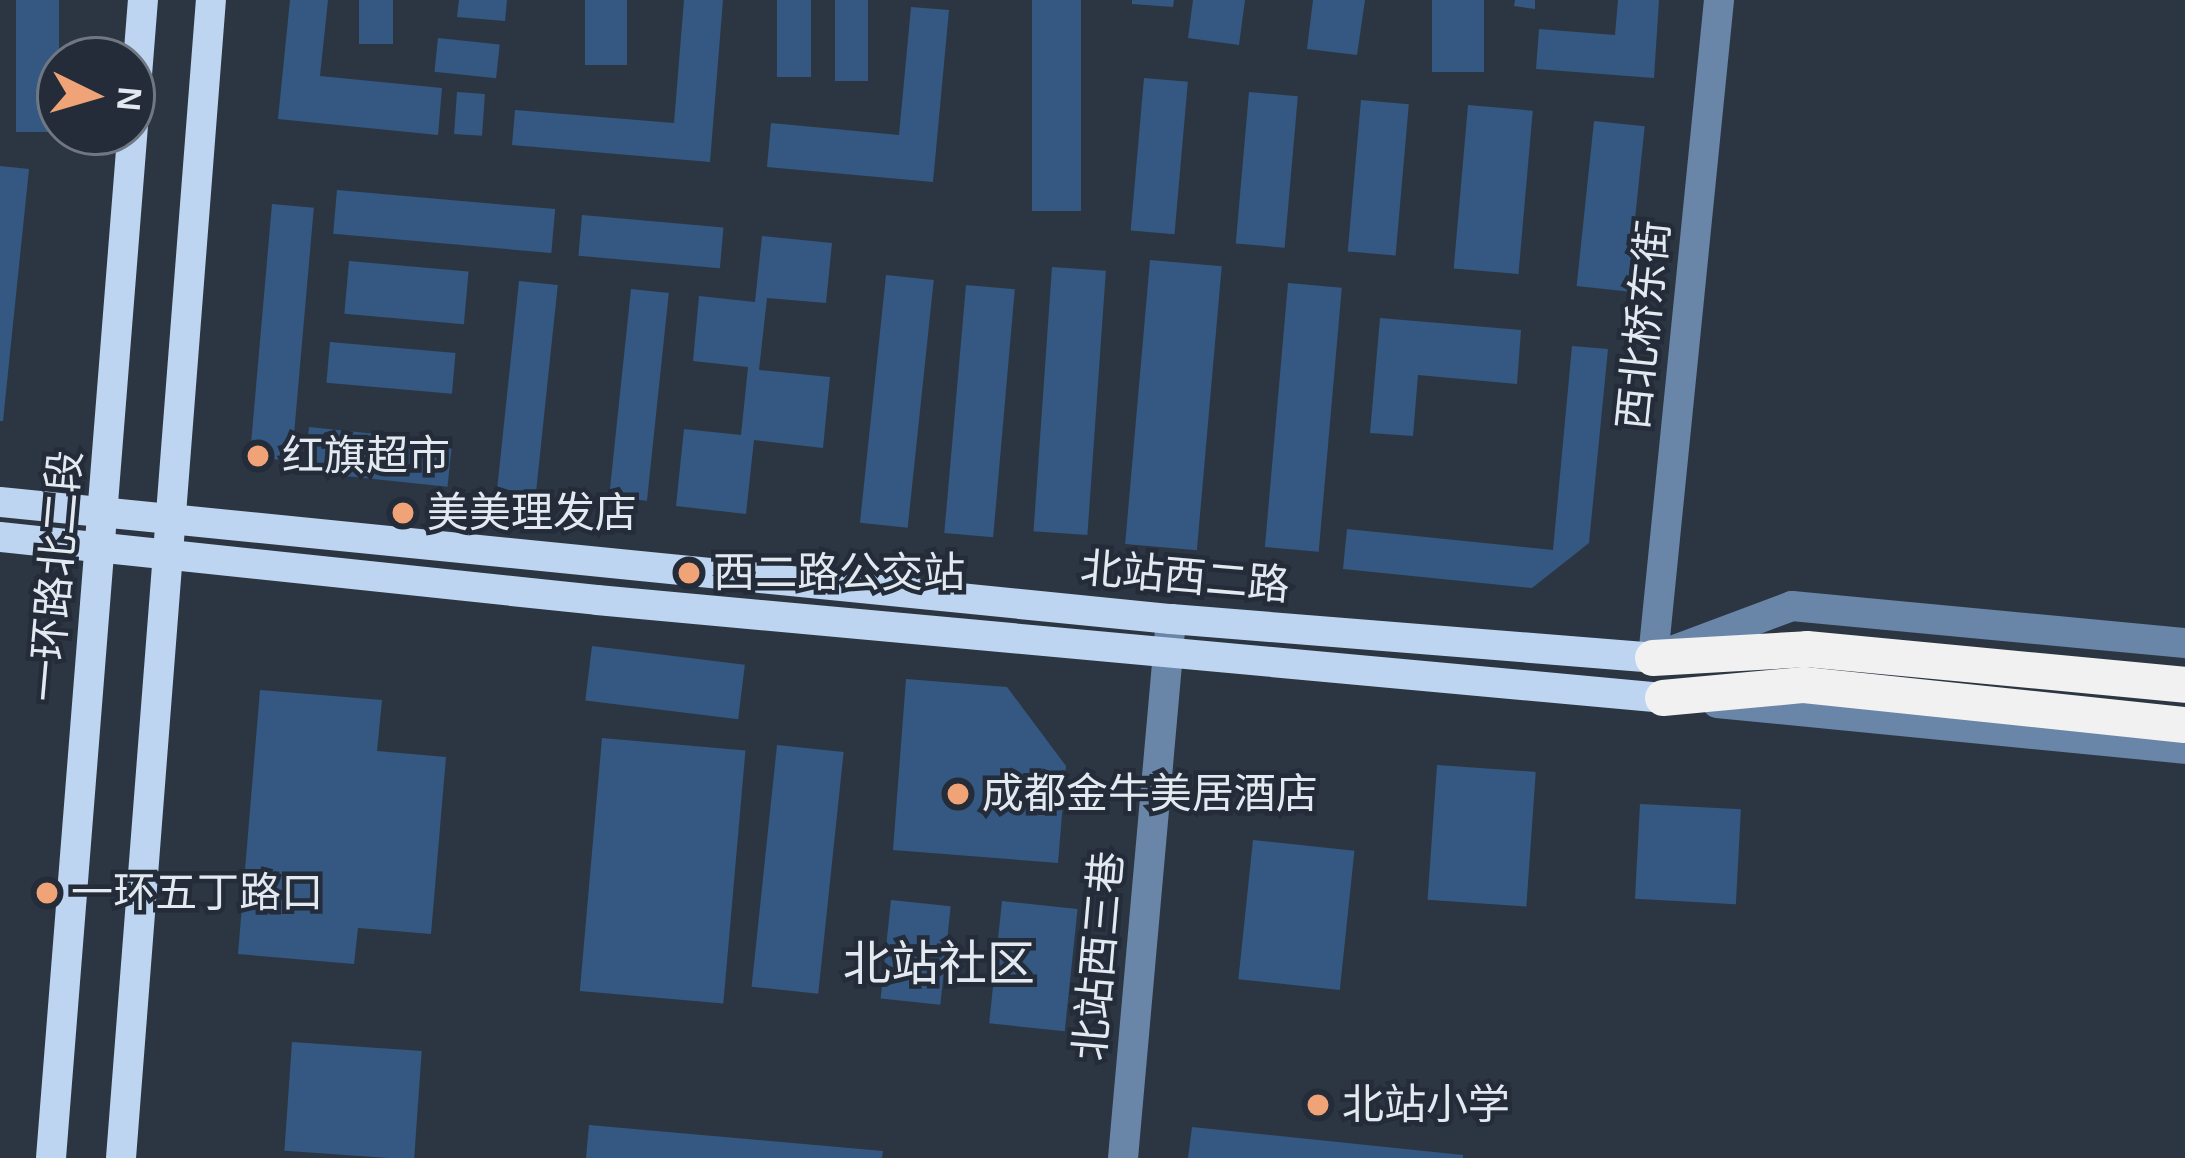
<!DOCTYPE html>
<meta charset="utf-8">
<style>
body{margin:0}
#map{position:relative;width:2185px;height:1158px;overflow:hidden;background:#2c3642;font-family:Arial,"Noto Sans SC",sans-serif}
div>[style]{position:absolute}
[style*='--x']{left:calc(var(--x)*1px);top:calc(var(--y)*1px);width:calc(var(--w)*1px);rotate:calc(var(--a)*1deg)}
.building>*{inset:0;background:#345881;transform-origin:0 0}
.minor>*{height:30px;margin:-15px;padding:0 15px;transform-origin:15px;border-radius:15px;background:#6986a9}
.major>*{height:30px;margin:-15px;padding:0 15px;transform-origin:15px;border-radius:15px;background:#bdd5f1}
.highway>*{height:36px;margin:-18px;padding:0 18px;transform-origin:18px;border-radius:18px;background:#f1f1f1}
.dots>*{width:33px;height:33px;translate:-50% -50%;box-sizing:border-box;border:6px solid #232c38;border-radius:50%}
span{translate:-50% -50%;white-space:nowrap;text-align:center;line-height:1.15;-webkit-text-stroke:9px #232c38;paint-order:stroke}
.street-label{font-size:42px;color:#e2e9f0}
.poi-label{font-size:42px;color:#e2e9f0}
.left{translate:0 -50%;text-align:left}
.quarter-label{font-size:48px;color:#e2e9f0}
.north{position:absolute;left:36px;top:36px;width:120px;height:120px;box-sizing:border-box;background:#232c38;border:3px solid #6f7882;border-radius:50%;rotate:95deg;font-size:33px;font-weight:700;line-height:48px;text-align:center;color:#e2e9f0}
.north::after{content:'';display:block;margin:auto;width:42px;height:54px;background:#efa377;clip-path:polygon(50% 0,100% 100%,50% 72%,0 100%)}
</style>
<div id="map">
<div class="building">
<div style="left:16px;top:0;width:43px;height:132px"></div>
<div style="clip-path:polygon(290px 0,328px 0,320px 76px,442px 88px,438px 135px,278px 119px)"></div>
<div style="left:359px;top:0;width:34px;height:44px"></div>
<div style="clip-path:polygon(459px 0,507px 0,505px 21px,457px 17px)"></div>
<div style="left:585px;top:0;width:42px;height:65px"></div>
<div style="clip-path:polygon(684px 0,723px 0,710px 162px,512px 145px,515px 110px,674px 123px)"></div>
<div style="left:777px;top:0;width:34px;height:77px"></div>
<div style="left:835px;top:0;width:33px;height:81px"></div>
<div style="left:1032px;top:0;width:49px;height:211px"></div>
<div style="clip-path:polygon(1132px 0,1174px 0,1173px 7px,1132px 4px)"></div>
<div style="clip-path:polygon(1193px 0,1245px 0,1239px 45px,1188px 38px)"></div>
<div style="clip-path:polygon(1313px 0,1365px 0,1357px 55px,1307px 49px)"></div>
<div style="left:1432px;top:0;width:52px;height:72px"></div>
<div style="clip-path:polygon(1515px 0,1535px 0,1535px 9px,1514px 6px)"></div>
<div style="clip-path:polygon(1618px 0,1659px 0,1654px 78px,1536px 69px,1539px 29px,1615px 35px)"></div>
<div style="clip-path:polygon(911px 7px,949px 10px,933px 182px,767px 167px,771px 123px,899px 135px)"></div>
<div style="left:438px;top:38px;width:62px;height:34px;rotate:6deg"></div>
<div style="left:1144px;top:78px;width:44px;height:153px;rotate:5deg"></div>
<div style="left:457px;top:92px;width:28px;height:42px;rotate:4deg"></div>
<div style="left:1249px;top:92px;width:49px;height:152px;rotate:5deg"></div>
<div style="left:1361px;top:100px;width:48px;height:152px;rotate:5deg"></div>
<div style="left:1468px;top:105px;width:65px;height:164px;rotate:5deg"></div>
<div style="left:1594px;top:121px;width:51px;height:166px;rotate:6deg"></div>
<div style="clip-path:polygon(0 166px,29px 169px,3px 421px,0 421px)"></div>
<div style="left:337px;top:190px;width:219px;height:44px;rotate:5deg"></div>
<div style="left:272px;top:204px;width:42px;height:254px;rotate:5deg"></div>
<div style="left:582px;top:215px;width:142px;height:41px;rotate:5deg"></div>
<div style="clip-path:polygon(762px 236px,832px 243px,826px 303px,767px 298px,759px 370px,830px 377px,823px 448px,754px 440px,746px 514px,676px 506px,684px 429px,741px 435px,748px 367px,693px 361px,699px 296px,755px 302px)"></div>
<div style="left:1150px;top:260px;width:72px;height:285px;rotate:5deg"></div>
<div style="left:349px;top:261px;width:120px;height:53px;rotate:5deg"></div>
<div style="left:1052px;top:267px;width:54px;height:265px;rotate:4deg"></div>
<div style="left:886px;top:275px;width:48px;height:249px;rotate:6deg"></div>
<div style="left:519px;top:281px;width:39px;height:209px;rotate:6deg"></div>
<div style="left:1288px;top:283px;width:54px;height:265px;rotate:5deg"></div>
<div style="left:966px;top:285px;width:49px;height:249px;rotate:5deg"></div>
<div style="left:631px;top:289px;width:38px;height:209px;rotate:6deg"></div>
<div style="clip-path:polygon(1380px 318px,1521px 330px,1517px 384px,1418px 375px,1413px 436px,1370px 433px)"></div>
<div style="left:330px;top:342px;width:126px;height:41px;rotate:5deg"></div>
<div style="clip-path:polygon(1572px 346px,1608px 349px,1589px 543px,1532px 588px,1343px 569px,1347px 529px,1553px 550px)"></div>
<div style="left:309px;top:427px;width:144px;height:45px;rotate:6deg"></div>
<div style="left:592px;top:646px;width:154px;height:55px;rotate:7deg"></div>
<div style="clip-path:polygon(906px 679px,1007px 687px,1066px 766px,1058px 863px,893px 850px)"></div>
<div style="clip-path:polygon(260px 690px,382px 700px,377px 751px,446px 757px,431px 934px,358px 928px,354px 964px,238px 954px)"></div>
<div style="left:602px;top:738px;width:144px;height:254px;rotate:5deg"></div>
<div style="left:777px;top:745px;width:67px;height:243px;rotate:6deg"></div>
<div style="left:1437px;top:765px;width:99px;height:135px;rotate:4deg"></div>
<div style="left:1640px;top:804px;width:101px;height:95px;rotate:3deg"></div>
<div style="left:1253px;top:840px;width:102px;height:140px;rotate:6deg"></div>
<div style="left:891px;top:900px;width:60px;height:99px;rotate:6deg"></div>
<div style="left:1002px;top:901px;width:76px;height:123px;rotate:6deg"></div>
<div style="left:292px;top:1042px;width:130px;height:109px;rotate:4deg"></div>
<div style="clip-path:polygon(589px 1125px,883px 1151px,882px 1158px,586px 1158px)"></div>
<div style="clip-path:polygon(1192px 1127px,1463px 1155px,1463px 1158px,1188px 1158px)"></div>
</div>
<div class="minor">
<div style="--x:1719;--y:0;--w:661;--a:95.73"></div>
<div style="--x:1653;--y:658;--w:148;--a:-20.5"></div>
<div style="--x:1792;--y:606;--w:395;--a:5.4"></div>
<div style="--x:1717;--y:703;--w:470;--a:5.6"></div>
<div style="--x:1123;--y:1158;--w:541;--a:-84.91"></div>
</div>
<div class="major">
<div style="--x:0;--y:502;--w:1177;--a:5.71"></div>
<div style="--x:1171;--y:619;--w:484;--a:4.6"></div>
<div style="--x:0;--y:537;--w:600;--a:6.02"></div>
<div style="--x:597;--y:600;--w:1070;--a:5.25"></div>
<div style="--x:51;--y:1158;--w:1162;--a:-85.46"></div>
<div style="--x:121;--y:1158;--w:1161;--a:-85.56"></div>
</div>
<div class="highway">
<div style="--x:1653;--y:658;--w:154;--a:-3.3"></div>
<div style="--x:1807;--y:649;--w:380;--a:5.4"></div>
<div style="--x:1663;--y:698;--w:142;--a:-5.3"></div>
<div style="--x:1804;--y:685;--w:383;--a:6"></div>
</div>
<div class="dots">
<div style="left:258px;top:456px;background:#efa377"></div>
<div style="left:403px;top:513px;background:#efa377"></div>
<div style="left:689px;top:573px;background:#efa377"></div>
<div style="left:958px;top:794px;background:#efa377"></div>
<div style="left:47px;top:893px;background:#efa377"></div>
<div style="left:1318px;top:1105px;background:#efa377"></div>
</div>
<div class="street-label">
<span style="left:1644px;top:325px;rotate:-84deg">西北桥东街</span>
<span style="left:56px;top:576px;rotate:-85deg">一环路北二段</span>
<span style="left:1185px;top:577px;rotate:5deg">北站西二路</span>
<span style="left:1099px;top:956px;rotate:-85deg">北站西三巷</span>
</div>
<div class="poi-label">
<span class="left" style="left:282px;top:456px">红旗超市</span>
<span class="left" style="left:427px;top:513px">美美理发店</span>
<span class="left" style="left:713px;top:573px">西二路公交站</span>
<span class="left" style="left:982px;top:794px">成都金牛美居酒店</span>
<span class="left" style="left:71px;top:893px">一环五丁路口</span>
<span class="left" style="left:1342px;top:1105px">北站小学</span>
</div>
<div class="quarter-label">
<span style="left:939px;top:964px">北站社区</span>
</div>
<div class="north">N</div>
</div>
